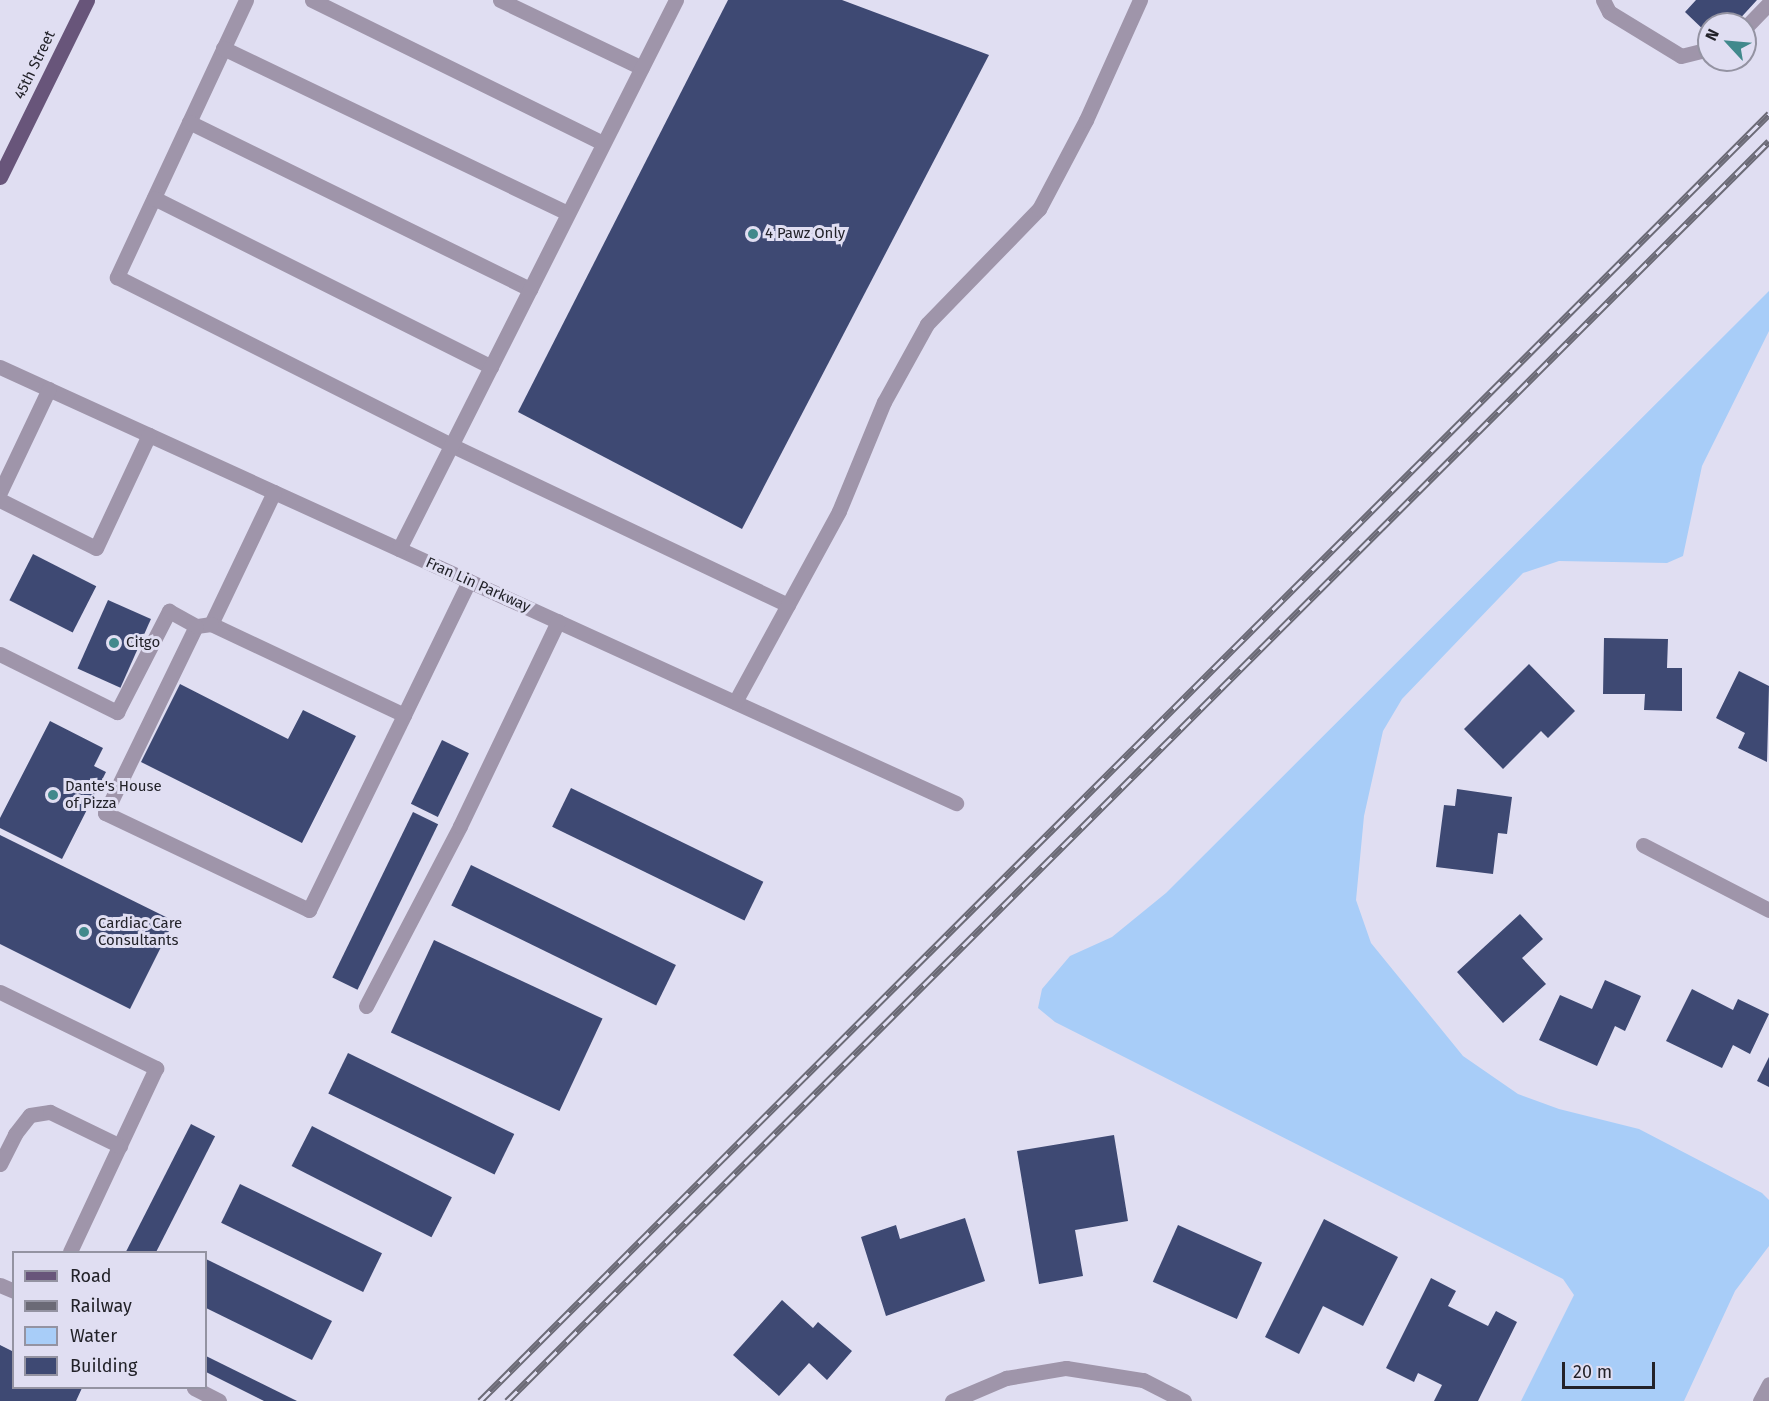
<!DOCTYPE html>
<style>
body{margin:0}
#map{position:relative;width:1769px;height:1401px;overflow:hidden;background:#e0def2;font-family:"Fira Sans",sans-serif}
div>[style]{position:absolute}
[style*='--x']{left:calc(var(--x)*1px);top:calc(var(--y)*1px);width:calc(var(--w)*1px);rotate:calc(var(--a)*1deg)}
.water>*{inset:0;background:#a8cdf8}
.building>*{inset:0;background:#3e4973;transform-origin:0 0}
.minor>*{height:15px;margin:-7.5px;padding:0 7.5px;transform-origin:7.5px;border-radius:7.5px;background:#9f95aa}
.major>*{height:15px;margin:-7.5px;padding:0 7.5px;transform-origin:7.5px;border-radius:7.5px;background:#68557a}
.rail>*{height:7px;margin-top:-3.5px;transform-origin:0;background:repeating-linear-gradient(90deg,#e0def2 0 14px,#6b6a76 0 28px);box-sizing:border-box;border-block:2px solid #6b6a76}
.dots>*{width:16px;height:16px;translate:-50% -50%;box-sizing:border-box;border:3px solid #e0def2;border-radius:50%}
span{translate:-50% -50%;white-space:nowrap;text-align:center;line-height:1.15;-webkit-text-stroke:6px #e0def2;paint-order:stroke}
.street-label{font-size:15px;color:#222229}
.poi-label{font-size:15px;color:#222229}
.left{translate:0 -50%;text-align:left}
.legend{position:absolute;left:12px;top:1251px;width:195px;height:138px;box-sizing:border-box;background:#e0def2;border:2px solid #9493a2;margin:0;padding:8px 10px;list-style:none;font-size:18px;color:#222229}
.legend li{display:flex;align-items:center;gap:12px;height:30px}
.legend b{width:30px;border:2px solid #9493a2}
.north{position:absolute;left:1697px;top:12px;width:60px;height:60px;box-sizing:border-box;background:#e0def2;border:2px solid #9493a2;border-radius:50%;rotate:296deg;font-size:16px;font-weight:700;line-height:24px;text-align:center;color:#222229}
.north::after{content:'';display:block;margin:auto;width:21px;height:27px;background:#41898c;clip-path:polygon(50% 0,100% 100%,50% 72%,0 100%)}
.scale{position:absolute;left:1562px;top:1362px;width:93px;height:27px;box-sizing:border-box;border:3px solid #222229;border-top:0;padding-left:8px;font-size:18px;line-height:21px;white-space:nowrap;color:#222229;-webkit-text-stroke:4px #e0def2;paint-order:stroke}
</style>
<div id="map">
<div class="water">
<div style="clip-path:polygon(1769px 291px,1769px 331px,1702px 466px,1683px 556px,1667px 563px,1559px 561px,1523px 573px,1402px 699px,1383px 731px,1364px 816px,1356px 900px,1371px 943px,1463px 1056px,1518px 1094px,1559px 1109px,1639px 1129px,1762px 1193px,1769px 1200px,1769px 1246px,1735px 1291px,1684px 1401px,1521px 1401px,1574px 1295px,1563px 1279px,1055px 1022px,1038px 1008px,1042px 989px,1070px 956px,1112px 937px,1166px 893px)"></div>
</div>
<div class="building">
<div style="clip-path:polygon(728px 0,842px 0,989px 55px,742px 529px,518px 412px)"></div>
<div style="clip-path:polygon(1696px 0,1757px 0,1735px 24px,1709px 24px,1709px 35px,1685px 12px)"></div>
<div style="left:33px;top:554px;width:71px;height:52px;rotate:27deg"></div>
<div style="left:108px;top:600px;width:47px;height:75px;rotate:24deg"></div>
<div style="clip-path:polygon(1604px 638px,1668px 639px,1667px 668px,1682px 668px,1682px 711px,1644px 710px,1645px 694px,1603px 694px)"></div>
<div style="clip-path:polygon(1529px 664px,1575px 711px,1548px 738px,1541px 731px,1503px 769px,1464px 729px)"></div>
<div style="clip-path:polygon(1739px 671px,1769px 686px,1767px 762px,1738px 748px,1745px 733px,1716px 718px)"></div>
<div style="clip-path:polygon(180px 684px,288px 739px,303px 710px,356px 736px,302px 843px,141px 762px)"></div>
<div style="clip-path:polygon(50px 721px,103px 748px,94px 766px,106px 772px,62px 859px,0 828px,0 818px)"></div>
<div style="left:442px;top:740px;width:30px;height:71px;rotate:26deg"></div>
<div style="left:571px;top:788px;width:214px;height:43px;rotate:26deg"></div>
<div style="clip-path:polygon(1457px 789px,1512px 797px,1507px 834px,1498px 833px,1493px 874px,1436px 867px,1444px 805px,1455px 806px)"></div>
<div style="left:413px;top:812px;width:28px;height:184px;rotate:26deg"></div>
<div style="clip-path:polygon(0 835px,174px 921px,130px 1009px,0 944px)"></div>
<div style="left:471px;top:865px;width:228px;height:45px;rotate:26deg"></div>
<div style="clip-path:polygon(1520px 914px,1543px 939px,1522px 958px,1546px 984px,1503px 1023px,1457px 972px)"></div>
<div style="left:434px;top:940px;width:186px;height:102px;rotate:25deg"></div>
<div style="clip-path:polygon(1605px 980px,1641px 996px,1625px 1031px,1615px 1026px,1597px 1066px,1539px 1040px,1560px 995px,1592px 1009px)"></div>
<div style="clip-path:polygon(1692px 989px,1733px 1010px,1738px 999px,1769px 1014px,1750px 1054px,1733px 1045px,1722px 1068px,1666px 1041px)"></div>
<div style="left:348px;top:1053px;width:185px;height:45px;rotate:26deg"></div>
<div style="clip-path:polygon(1769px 1057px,1769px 1087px,1757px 1081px)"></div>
<div style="left:191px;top:1124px;width:27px;height:143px;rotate:27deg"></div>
<div style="left:312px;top:1126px;width:157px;height:45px;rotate:27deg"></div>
<div style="clip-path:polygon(1114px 1135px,1128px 1221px,1075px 1230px,1083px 1276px,1039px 1284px,1017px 1151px)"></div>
<div style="left:240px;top:1184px;width:158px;height:43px;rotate:26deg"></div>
<div style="clip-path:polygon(965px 1218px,985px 1281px,886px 1316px,861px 1237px,896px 1225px,900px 1239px)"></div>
<div style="clip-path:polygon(1324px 1219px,1398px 1257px,1363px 1326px,1323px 1306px,1299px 1354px,1265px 1337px)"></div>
<div style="left:1178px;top:1225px;width:92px;height:62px;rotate:24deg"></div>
<div style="clip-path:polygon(206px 1259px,332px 1321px,312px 1360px,206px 1308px)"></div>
<div style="clip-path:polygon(1431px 1278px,1456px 1291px,1448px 1306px,1488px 1326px,1496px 1311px,1517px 1322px,1478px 1401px,1434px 1401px,1442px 1385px,1418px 1373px,1414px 1382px,1386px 1368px)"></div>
<div style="clip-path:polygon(782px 1300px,813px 1328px,818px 1322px,852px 1351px,827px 1380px,809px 1363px,779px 1396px,733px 1355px)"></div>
<div style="clip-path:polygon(0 1345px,14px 1352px,14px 1388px,82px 1388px,76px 1401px,0 1401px)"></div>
<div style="clip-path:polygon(206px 1356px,297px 1401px,264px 1401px,206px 1372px)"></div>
</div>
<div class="minor">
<div style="--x:246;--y:0;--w:306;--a:115"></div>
<div style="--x:117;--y:277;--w:374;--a:26.7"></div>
<div style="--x:451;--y:445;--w:373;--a:25.4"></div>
<div style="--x:312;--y:0;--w:324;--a:26.2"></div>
<div style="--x:500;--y:0;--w:157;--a:25.6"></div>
<div style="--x:1603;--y:0;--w:13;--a:63"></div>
<div style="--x:1609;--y:12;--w:84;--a:31.4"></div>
<div style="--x:1681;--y:56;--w:29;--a:-14"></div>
<div style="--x:1745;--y:28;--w:35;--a:-46"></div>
<div style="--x:223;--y:48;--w:382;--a:25.6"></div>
<div style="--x:189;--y:122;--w:380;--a:26.1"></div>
<div style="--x:154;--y:198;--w:377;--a:26.6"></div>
<div style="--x:0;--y:367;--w:1051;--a:24.52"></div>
<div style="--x:0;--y:492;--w:114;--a:-64.6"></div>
<div style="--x:274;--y:492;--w:146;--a:115.5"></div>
<div style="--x:211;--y:624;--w:213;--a:25.2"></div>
<div style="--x:404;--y:715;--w:149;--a:-64.1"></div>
<div style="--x:0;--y:500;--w:107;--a:26.6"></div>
<div style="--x:96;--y:548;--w:125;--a:-64.9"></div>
<div style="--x:399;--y:549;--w:615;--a:-63.23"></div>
<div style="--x:211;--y:624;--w:15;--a:172"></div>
<div style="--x:196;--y:626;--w:208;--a:115.9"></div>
<div style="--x:105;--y:813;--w:226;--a:25.4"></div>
<div style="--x:309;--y:910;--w:217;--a:-64"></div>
<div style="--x:0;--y:654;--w:131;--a:26.4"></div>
<div style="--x:117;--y:712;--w:114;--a:-62.8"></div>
<div style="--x:169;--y:611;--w:31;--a:29"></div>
<div style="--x:735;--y:702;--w:217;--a:-61.4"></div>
<div style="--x:839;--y:511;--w:118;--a:-67.6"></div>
<div style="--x:884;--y:402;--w:89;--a:-61.1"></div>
<div style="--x:927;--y:324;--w:161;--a:-45.8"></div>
<div style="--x:1039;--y:209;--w:101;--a:-62.2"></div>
<div style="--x:1086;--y:120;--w:132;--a:-65.8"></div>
<div style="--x:1643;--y:845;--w:142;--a:27.3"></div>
<div style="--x:0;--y:992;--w:174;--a:26"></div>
<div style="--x:156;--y:1068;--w:203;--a:115.1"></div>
<div style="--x:366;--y:1006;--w:203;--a:-62.4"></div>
<div style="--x:460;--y:826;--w:227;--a:-64.4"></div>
<div style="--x:0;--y:1164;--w:34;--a:-63"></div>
<div style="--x:15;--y:1134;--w:24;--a:-52"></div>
<div style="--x:30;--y:1115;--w:20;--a:-9"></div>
<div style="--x:50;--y:1112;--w:78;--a:25.9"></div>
<div style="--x:0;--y:1285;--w:15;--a:23"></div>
<div style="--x:194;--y:1388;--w:28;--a:27"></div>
<div style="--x:952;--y:1401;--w:59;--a:-23.1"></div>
<div style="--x:1006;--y:1378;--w:61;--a:-9.5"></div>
<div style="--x:1066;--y:1368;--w:78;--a:8.9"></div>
<div style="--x:1143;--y:1380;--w:46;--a:27.1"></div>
<div style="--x:1760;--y:1401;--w:19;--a:-62"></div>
</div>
<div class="major">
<div style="--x:0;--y:177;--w:197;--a:-63.8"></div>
</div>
<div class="rail">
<div style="--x:480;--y:1401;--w:1822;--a:-44.96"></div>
<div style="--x:507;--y:1401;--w:1783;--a:-44.95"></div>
</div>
<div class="dots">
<div style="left:753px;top:234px;background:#41898c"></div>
<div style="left:114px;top:643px;background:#41898c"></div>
<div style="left:53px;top:795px;background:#41898c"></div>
<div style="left:84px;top:932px;background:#41898c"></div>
</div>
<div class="street-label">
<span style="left:35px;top:65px;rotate:-64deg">45th Street</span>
<span style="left:478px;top:585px;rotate:24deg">Fran Lin Parkway</span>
</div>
<div class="poi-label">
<span class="left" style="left:765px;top:234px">4 Pawz Only</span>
<span class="left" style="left:126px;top:643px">Citgo</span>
<span class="left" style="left:65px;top:795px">Dante's House<br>of Pizza</span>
<span class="left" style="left:98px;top:932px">Cardiac Care<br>Consultants</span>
</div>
<ul class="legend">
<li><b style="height:8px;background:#68557a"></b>Road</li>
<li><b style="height:8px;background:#6b6a76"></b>Railway</li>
<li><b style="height:16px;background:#a8cdf8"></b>Water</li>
<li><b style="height:16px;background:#3e4973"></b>Building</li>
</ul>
<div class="north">N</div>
<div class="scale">20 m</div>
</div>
